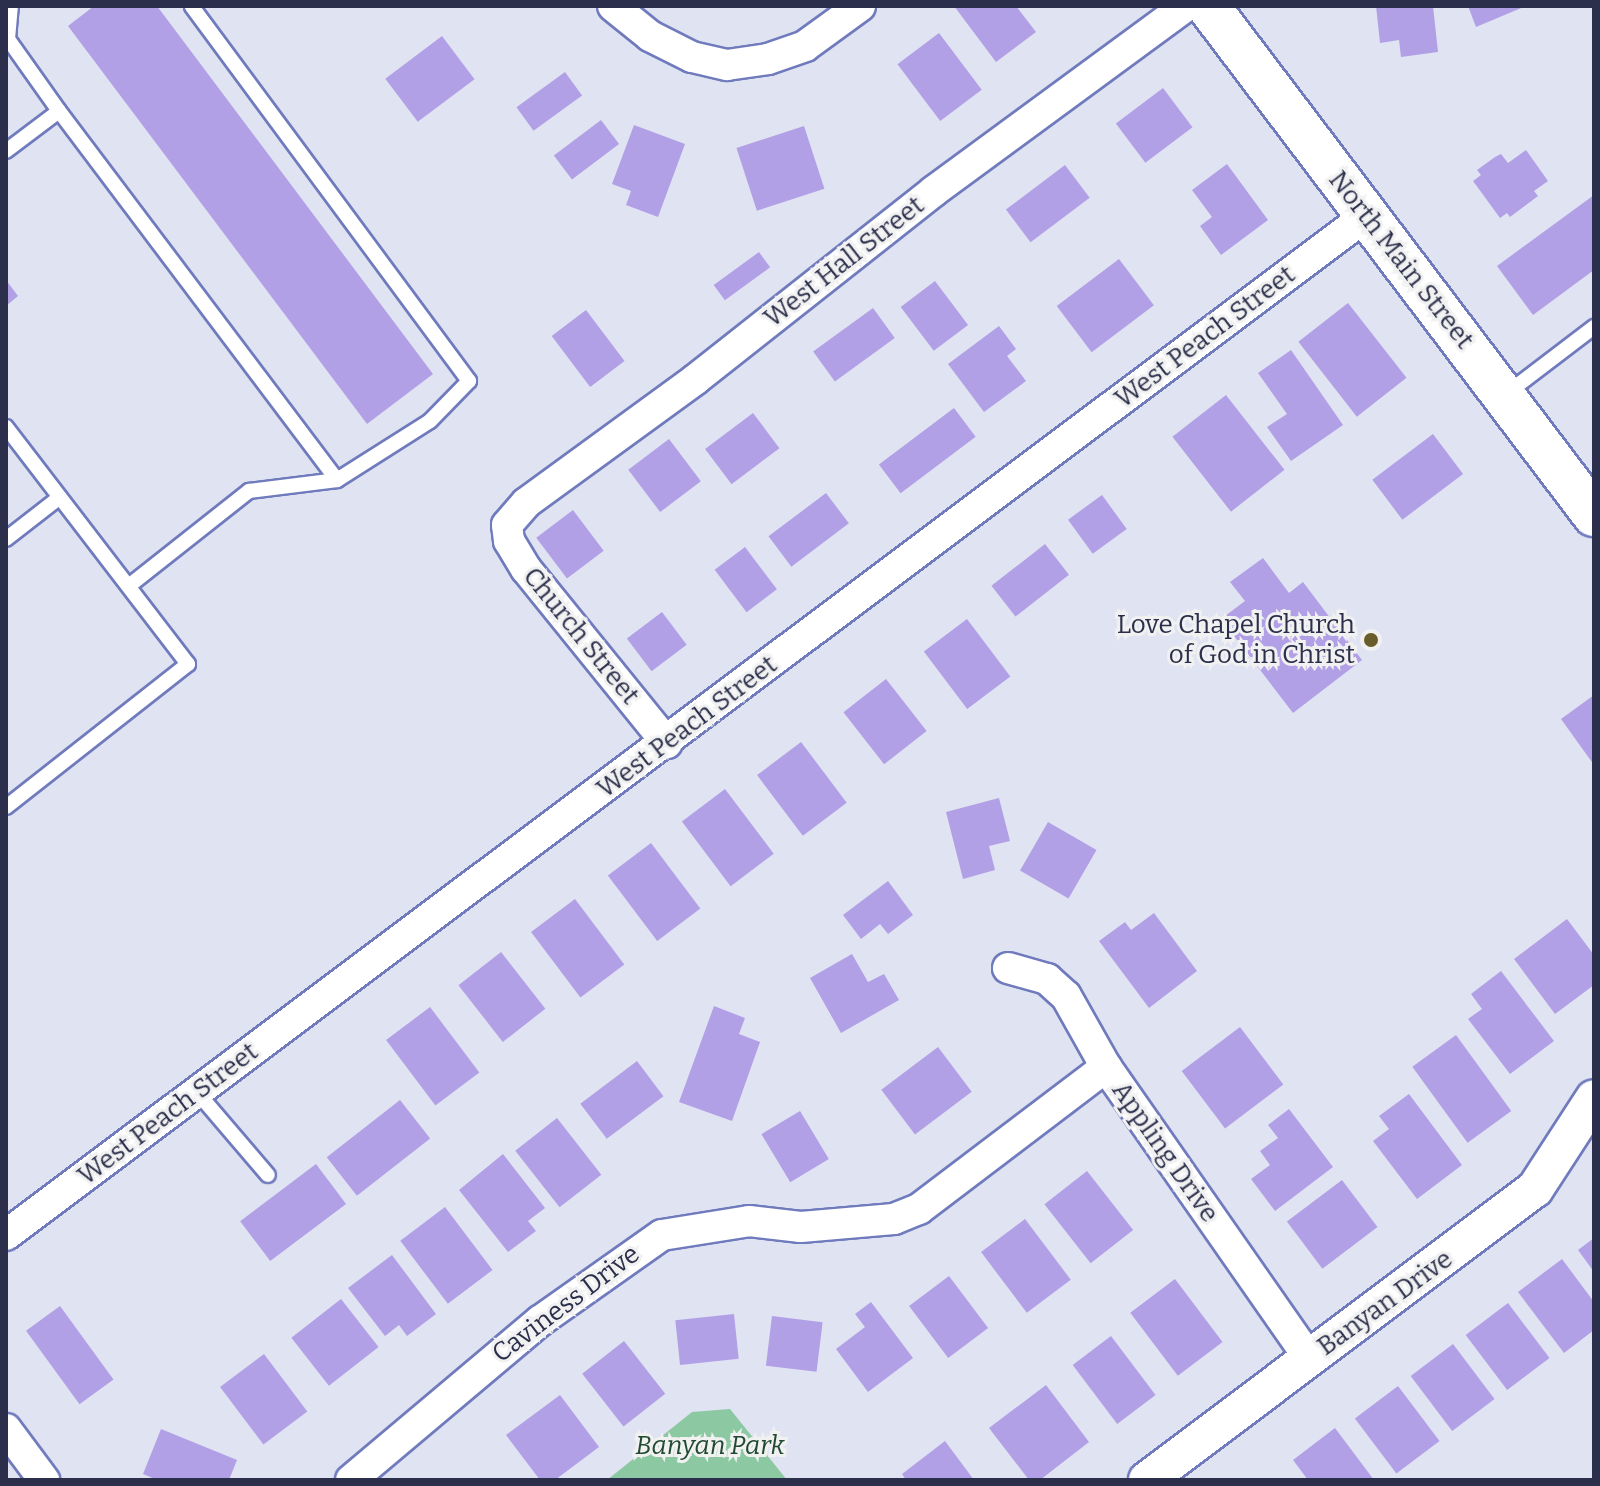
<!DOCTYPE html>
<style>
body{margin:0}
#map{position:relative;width:1600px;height:1486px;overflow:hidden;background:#e0e3f2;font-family:Bitter,serif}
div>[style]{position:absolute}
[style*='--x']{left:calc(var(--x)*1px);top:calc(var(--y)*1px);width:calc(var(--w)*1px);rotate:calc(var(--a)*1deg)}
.green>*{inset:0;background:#8cc9a2}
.building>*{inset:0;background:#b2a0e6;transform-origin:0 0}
.roads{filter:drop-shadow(2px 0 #707bbd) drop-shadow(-2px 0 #707bbd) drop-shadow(0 2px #707bbd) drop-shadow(0 -2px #707bbd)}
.service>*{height:14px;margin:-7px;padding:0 7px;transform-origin:7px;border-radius:7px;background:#fff}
.minor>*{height:30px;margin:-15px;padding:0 15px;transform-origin:15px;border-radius:15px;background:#fff}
.tertiary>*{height:36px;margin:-18px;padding:0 18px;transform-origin:18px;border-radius:18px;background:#fff}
.secondary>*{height:42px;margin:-21px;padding:0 21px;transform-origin:21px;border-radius:21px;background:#fff}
.dots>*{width:22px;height:22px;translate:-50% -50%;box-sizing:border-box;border:4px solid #f1f1f1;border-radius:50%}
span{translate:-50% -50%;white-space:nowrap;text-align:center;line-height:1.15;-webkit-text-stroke:6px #f1f1f1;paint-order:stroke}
.street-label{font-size:26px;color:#2b2f4b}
.poi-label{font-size:26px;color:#2b2f4b}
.right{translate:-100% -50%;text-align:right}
.park-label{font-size:26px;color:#204a31;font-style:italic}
.frame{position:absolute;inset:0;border:8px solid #2b2f4b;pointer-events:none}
</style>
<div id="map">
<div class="green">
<div style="clip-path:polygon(730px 1409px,787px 1480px,607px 1480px,692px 1412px)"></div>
</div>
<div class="building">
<div style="clip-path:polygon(94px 6px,157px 6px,433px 374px,367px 424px,68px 26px)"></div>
<div style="clip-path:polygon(954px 6px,1016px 6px,1036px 32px,996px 62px)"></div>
<div style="clip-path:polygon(1376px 6px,1433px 6px,1438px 52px,1401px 57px,1399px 40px,1380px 43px)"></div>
<div style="clip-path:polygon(1468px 6px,1526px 6px,1476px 27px)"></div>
<div style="left:939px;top:33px;width:71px;height:52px;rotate:53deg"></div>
<div style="left:442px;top:36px;width:54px;height:71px;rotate:53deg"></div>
<div style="left:565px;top:72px;width:29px;height:60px;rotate:54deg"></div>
<div style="left:1163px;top:88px;width:49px;height:59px;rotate:53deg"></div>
<div style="left:601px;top:120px;width:30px;height:59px;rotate:53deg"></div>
<div style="clip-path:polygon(634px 125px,685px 144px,658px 217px,626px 205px,631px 191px,612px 184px)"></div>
<div style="left:804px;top:126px;width:66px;height:71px;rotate:72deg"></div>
<div style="clip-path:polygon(1526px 150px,1548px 181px,1534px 191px,1538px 196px,1510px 217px,1507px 213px,1500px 218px,1473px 181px,1481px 175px,1477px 170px,1495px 157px,1501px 154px,1508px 163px)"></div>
<div style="clip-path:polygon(1227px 164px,1268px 220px,1221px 255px,1200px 226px,1212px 217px,1192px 190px)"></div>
<div style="left:1065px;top:165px;width:41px;height:74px;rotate:53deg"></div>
<div style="clip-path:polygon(1594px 195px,1594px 270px,1533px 315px,1497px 266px)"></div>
<div style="left:759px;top:252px;width:19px;height:56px;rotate:54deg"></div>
<div style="left:1119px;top:259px;width:58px;height:78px;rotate:53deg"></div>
<div style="clip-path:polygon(6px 280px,18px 296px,6px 306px)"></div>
<div style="left:935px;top:281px;width:55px;height:43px;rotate:53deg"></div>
<div style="left:1348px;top:303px;width:95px;height:63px;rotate:52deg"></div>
<div style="left:873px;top:308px;width:37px;height:74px;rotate:54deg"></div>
<div style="left:586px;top:310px;width:64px;height:43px;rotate:53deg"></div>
<div style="clip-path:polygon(999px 326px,1016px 349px,1007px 356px,1026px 381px,984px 412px,948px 364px)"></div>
<div style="clip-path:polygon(1291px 350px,1343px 425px,1291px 461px,1267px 427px,1287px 414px,1258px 373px)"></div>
<div style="left:1226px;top:395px;width:95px;height:68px;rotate:52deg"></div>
<div style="left:954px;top:408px;width:36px;height:94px;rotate:53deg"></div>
<div style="left:753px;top:413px;width:44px;height:60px;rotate:53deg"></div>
<div style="left:1433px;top:434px;width:50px;height:76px;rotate:53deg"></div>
<div style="left:669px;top:439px;width:53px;height:51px;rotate:53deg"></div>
<div style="left:826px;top:493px;width:38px;height:72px;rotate:53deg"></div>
<div style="left:1102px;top:495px;width:42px;height:42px;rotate:54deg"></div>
<div style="left:573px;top:510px;width:51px;height:46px;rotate:53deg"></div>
<div style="left:1045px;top:544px;width:39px;height:68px;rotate:52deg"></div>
<div style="left:745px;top:547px;width:53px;height:38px;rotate:53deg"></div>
<div style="clip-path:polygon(1263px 558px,1289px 593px,1303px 582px,1362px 660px,1293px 713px,1221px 619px,1245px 601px,1230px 582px)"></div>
<div style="left:662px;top:612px;width:41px;height:44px;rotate:53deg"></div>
<div style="left:967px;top:619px;width:72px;height:54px;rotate:53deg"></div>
<div style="left:886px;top:679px;width:66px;height:54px;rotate:52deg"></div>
<div style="clip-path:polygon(1594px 695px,1594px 765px,1561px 719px)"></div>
<div style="left:801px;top:742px;width:76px;height:55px;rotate:53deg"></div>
<div style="left:725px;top:789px;width:81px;height:54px;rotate:53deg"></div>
<div style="clip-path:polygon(999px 798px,1010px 841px,989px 846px,995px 870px,963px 879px,946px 812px)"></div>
<div style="left:1048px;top:822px;width:56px;height:56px;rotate:30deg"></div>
<div style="left:651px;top:843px;width:82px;height:54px;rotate:53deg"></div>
<div style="clip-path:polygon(888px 881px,913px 915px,888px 934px,880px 924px,861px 939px,843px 915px)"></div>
<div style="left:575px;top:899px;width:82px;height:55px;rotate:53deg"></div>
<div style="clip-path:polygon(1154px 913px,1197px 971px,1149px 1008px,1099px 941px,1125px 922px,1131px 930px)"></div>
<div style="clip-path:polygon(1567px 919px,1594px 955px,1594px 985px,1555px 1014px,1514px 959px)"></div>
<div style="left:501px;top:952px;width:72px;height:54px;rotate:52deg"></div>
<div style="clip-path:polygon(852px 954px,868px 982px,884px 974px,899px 1000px,841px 1033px,810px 978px)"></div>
<div style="clip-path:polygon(1501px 971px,1554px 1041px,1510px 1074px,1468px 1019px,1482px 1009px,1471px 994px)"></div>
<div style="clip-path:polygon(714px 1006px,745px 1018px,739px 1034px,760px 1042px,732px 1121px,679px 1102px)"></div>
<div style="left:430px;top:1007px;width:82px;height:55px;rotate:53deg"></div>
<div style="left:1240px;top:1027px;width:72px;height:73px;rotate:53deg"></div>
<div style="left:1456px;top:1035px;width:94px;height:54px;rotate:54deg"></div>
<div style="left:938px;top:1047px;width:56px;height:71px;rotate:53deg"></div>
<div style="left:637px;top:1061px;width:44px;height:71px;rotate:53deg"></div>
<div style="clip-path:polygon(1409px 1094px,1462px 1165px,1417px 1199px,1373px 1141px,1389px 1129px,1379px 1116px)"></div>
<div style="left:400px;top:1100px;width:49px;height:93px;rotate:52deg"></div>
<div style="clip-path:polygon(1289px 1109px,1333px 1167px,1275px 1211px,1251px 1179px,1270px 1165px,1260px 1151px,1278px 1138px,1268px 1125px)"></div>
<div style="left:800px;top:1111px;width:56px;height:45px;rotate:59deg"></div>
<div style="left:557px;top:1118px;width:72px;height:53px;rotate:52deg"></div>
<div style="clip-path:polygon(503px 1154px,545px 1208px,528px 1221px,536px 1231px,508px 1252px,459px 1190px)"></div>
<div style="left:316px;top:1164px;width:50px;height:95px;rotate:53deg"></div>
<div style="left:1087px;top:1171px;width:75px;height:54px;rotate:52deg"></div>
<div style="left:1342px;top:1180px;width:59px;height:69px;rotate:53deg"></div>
<div style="left:445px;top:1207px;width:79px;height:56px;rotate:53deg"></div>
<div style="left:1025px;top:1219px;width:76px;height:55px;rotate:53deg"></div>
<div style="clip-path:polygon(1594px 1238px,1594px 1272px,1578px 1250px)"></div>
<div style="clip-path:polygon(392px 1255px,436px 1314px,407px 1336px,399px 1325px,385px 1336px,348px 1288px)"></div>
<div style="clip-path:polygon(1562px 1259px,1594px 1302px,1594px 1330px,1564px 1353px,1518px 1292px)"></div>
<div style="left:949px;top:1276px;width:65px;height:50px;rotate:53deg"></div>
<div style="left:1175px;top:1279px;width:79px;height:56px;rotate:53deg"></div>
<div style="left:341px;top:1299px;width:61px;height:63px;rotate:52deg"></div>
<div style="clip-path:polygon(871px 1302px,913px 1358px,868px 1392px,836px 1349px,865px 1327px,855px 1314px)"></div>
<div style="left:1508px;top:1303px;width:69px;height:53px;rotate:53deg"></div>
<div style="left:60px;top:1306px;width:91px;height:42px;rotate:54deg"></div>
<div style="left:734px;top:1314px;width:45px;height:59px;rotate:84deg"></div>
<div style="left:772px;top:1316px;width:51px;height:50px;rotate:7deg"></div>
<div style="left:1111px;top:1336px;width:74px;height:48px;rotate:53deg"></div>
<div style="left:624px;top:1341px;width:67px;height:53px;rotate:52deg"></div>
<div style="left:1453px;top:1344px;width:69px;height:53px;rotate:53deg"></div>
<div style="left:264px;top:1354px;width:72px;height:55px;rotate:53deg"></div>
<div style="clip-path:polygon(1046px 1385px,1089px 1442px,1040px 1480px,1029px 1480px,989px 1428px)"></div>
<div style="left:1398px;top:1386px;width:69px;height:54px;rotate:53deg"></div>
<div style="clip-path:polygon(560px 1395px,599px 1447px,555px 1480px,540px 1480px,506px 1435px)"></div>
<div style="clip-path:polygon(1335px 1428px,1374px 1480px,1308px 1480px,1293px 1460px)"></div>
<div style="clip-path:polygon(161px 1429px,237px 1460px,229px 1480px,157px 1480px,143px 1474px)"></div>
<div style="clip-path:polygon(945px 1441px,974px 1480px,906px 1480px,902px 1474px)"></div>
</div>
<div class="roads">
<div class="service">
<div style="--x:59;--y:111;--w:462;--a:53"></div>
<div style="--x:6;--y:151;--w:66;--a:-37"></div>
<div style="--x:59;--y:111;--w:88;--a:-125.3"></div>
<div style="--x:8;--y:39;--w:33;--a:-85"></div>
<div style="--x:1506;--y:394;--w:111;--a:-37.3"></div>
<div style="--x:6;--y:427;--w:299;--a:52.5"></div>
<div style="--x:188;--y:664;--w:231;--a:141.8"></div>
<div style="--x:6;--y:539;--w:68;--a:-37.9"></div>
<div style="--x:130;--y:585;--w:152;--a:-38.3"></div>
<div style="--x:249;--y:491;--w:89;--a:-7.1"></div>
<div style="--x:337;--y:480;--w:110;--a:-32.4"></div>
<div style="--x:430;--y:421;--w:56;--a:-45.7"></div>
<div style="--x:469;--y:381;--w:466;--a:-126.5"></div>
<div style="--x:197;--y:1092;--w:109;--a:49.5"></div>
</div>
<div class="minor">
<div style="--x:613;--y:6;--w:48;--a:39"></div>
<div style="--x:650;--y:36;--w:47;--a:26.6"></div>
<div style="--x:692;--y:57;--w:36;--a:13"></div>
<div style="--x:727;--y:65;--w:41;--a:-8.3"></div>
<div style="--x:768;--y:59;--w:39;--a:-19"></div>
<div style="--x:805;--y:46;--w:68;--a:-36"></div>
<div style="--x:667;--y:743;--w:224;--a:-129"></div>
<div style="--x:526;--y:569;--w:33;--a:-121"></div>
<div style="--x:509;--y:541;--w:16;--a:-97"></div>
<div style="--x:507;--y:525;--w:29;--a:-49"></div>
<div style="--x:526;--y:503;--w:210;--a:-36.1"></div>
<div style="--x:696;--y:379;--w:303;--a:-38.3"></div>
<div style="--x:934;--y:191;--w:313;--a:-36.3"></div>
<div style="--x:1008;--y:968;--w:41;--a:15.8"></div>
<div style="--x:1047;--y:979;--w:25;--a:42"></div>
<div style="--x:1066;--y:996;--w:81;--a:60.6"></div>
<div style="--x:1106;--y:1067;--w:355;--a:55.1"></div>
<div style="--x:6;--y:1235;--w:1699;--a:-36.84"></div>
<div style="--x:6;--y:1429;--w:64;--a:53.3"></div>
<div style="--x:351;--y:1480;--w:247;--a:-40.1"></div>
<div style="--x:540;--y:1321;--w:149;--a:-35.2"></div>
<div style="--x:662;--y:1235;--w:88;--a:-9.1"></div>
<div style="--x:749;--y:1221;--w:52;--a:6.6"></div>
<div style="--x:801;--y:1227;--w:93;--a:-4.9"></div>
<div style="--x:894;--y:1219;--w:27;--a:-22"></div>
<div style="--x:919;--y:1209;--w:235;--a:-37.2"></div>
</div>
<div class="tertiary">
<div style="--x:1147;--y:1480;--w:485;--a:-36.9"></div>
<div style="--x:1535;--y:1189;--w:108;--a:-57"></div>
</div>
<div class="secondary">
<div style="--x:1208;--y:6;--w:639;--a:52.83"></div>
</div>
</div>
<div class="dots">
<div style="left:1371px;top:640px;background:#6a5d2a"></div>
</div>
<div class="street-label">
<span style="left:1401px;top:260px;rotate:52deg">North Main Street</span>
<span style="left:844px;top:262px;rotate:-38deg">West Hall Street</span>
<span style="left:1205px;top:337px;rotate:-37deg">West Peach Street</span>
<span style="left:581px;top:636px;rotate:51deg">Church Street</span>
<span style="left:687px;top:727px;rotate:-37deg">West Peach Street</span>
<span style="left:168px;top:1114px;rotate:-37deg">West Peach Street</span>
<span style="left:1165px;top:1152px;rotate:55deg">Appling Drive</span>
<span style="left:1385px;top:1303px;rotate:-36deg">Banyan Drive</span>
<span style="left:566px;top:1304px;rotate:-37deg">Caviness Drive</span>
</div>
<div class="poi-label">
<span class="right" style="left:1355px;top:640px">Love Chapel Church<br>of God in Christ</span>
</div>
<div class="park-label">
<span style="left:710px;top:1446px">Banyan Park</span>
</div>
<div class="frame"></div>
</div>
